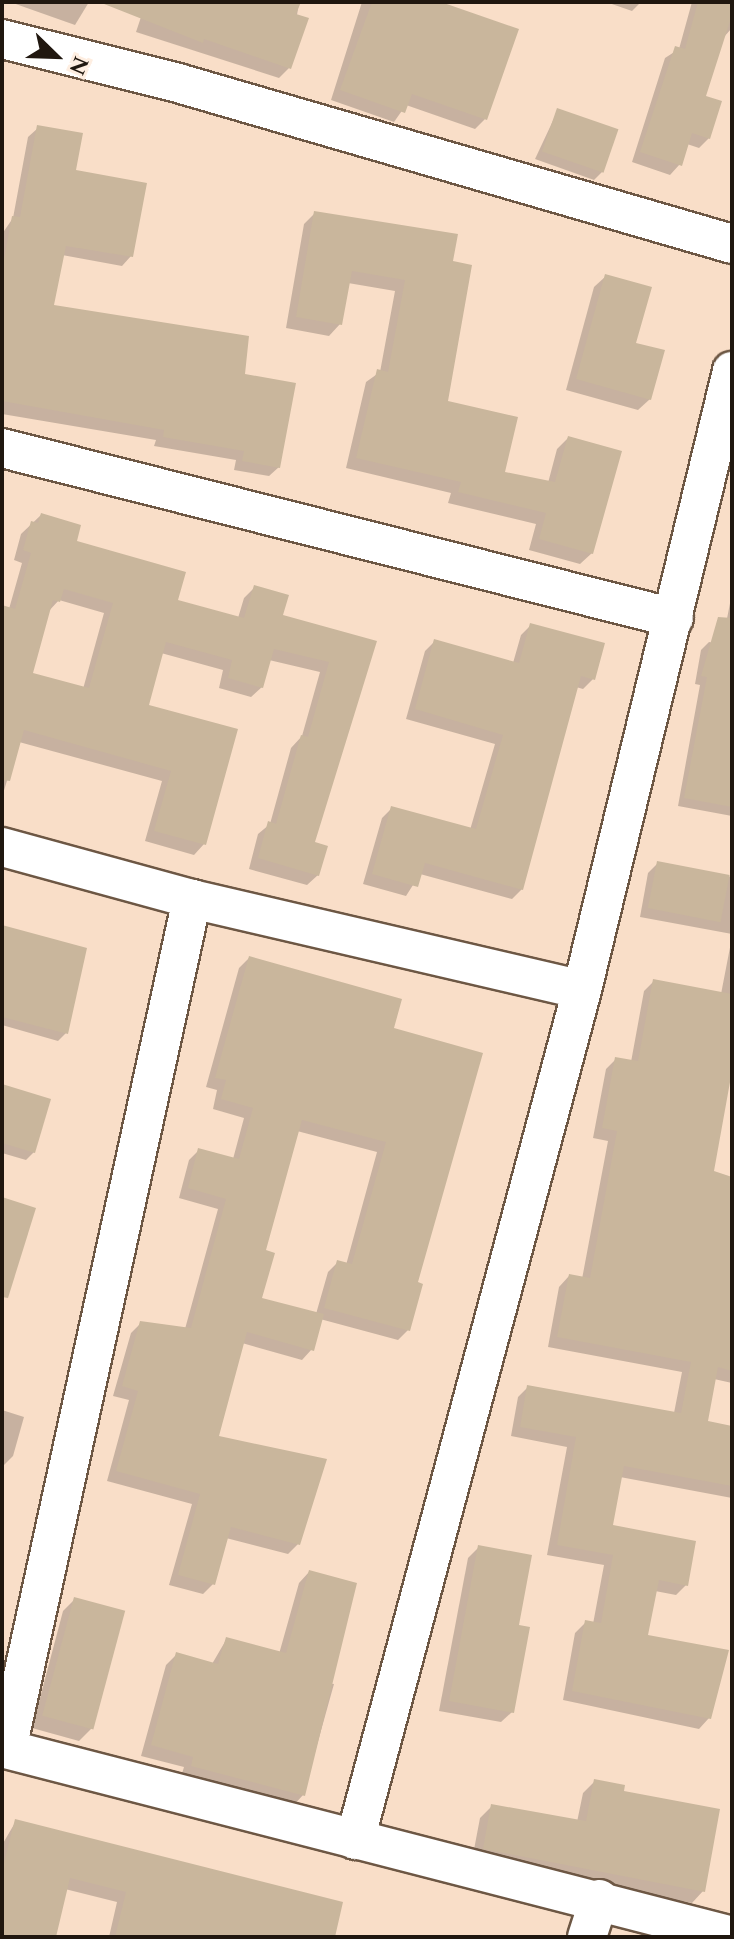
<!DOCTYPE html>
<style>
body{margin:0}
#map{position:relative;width:734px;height:1939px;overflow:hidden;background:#f9dec8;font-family:Spectral,serif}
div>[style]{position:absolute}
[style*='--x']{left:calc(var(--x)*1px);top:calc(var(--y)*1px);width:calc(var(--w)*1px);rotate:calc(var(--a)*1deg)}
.shadow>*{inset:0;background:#0003}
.building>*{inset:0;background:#c9b69c;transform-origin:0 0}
.roads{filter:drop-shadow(2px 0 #6d5744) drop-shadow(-2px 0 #6d5744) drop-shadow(0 2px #6d5744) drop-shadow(0 -2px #6d5744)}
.street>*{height:38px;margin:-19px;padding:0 19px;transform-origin:19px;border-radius:19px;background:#fff}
span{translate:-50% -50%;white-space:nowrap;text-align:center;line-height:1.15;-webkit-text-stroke:6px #feeee1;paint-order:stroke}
.frame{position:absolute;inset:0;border:4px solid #20170f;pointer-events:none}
.north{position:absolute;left:16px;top:16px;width:80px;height:80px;-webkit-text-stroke:6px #feeee1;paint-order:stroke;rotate:113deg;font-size:22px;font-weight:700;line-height:32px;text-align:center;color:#20170f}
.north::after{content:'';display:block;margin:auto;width:28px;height:36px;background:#20170f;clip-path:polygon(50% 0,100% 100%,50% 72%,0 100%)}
</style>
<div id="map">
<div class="shadow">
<div style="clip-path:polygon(10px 2px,89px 2px,75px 25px)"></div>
<div style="clip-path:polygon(146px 2px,299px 2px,289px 68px,279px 78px,136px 32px)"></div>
<div style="clip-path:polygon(362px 2px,435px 2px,485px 119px,475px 129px,406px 105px,394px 122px,331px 100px)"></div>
<div style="clip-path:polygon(606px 2px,641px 2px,632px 11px)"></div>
<div style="clip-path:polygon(692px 2px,732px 2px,732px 28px,723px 38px,703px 97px,709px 138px,699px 148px,687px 144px,680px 164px,670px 175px,632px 162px,665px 58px,679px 49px)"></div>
<div style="clip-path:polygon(558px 110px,602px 172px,594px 180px,535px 159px)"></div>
<div style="clip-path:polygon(38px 128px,131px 256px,122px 266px,62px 255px,52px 307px,243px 376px,279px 467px,269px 476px,234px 470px,236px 460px,154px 446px,156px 440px,2px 414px,2px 234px,13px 218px,28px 137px)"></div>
<div style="clip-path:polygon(315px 213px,451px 263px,446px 402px,503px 473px,548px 483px,557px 449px,568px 438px,592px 553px,580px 564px,529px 550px,536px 524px,448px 503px,451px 493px,346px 468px,366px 382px,380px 372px,395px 291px,348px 283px,340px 324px,329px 336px,286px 328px,304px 224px)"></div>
<div style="clip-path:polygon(606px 276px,650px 399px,638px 410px,566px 390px,594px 287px)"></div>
<div style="clip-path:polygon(evenodd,41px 515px,75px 542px,176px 601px,238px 618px,244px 598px,254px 588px,281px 617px,374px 642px,313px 843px,318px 875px,307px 885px,249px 869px,258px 834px,270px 824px,291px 748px,302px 736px,320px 672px,269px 660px,262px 687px,251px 697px,219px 688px,223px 670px,161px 653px,146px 706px,204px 844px,194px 855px,145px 841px,162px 781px,19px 742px,2px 797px,2px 607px,9px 609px,22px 563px,14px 560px,21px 534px,41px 515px,59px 600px,104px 613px,83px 689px,30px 674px,48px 612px,59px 600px)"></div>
<div style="clip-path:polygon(732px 593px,732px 816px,678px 806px,700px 685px,695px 684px,701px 650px,709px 642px,722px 644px)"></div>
<div style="clip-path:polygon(531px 625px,593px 679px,583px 689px,576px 687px,522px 889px,512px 899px,420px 874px,406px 896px,363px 884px,382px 818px,392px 808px,470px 830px,495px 744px,406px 719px,425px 651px,435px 641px,513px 663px,521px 635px)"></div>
<div style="clip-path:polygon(658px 863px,732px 877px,732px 934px,640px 917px,648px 873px)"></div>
<div style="clip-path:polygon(2px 926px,66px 1033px,58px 1041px,2px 1025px)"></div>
<div style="clip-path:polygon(732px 937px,732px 1056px,709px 1185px,732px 1190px,732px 1383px,714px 1379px,706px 1423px,732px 1428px,732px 1498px,620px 1477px,610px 1527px,686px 1585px,676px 1595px,655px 1591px,646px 1637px,709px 1718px,699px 1729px,563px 1700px,575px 1633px,586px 1622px,593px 1624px,604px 1565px,547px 1555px,567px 1447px,511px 1436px,518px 1397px,528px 1387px,674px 1413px,682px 1372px,548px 1347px,559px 1287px,569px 1276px,582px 1279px,608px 1141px,593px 1138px,606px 1069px,616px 1059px,631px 1062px,644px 991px,654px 981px,721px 994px)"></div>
<div style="clip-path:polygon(evenodd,249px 958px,392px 1030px,416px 1284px,408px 1330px,398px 1340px,320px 1319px,312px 1349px,302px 1360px,242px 1343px,216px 1437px,298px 1544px,288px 1554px,226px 1538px,213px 1584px,203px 1594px,169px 1585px,192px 1504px,107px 1481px,129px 1400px,113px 1396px,131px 1333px,141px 1323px,185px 1329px,218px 1209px,179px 1198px,189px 1160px,199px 1150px,233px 1159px,244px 1118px,213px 1109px,217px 1090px,206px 1087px,239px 968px,249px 958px,297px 1131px,377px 1152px,346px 1265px,338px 1262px,328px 1272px,316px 1314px,260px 1300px,264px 1252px,297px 1131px)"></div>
<div style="clip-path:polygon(2px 1102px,34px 1152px,26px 1160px,2px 1153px)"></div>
<div style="clip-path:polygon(2px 1410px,24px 1417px,13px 1456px,3px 1466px)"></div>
<div style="clip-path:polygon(479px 1547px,517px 1626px,512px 1712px,501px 1722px,439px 1711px,468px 1558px)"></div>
<div style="clip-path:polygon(309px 1572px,327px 1683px,334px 1684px,303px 1795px,293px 1806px,181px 1777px,184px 1767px,141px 1756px,166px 1665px,177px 1654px,212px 1664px,226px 1640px,279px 1654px,299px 1583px)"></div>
<div style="clip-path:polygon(75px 1599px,91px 1729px,79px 1741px,32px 1728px,63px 1611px)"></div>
<div style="clip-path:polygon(595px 1781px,622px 1793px,703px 1891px,692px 1903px,472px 1860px,480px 1818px,492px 1806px,577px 1822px,583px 1793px)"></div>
<div style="clip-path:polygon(16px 1821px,333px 1937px,109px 1937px,117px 1902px,65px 1889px,54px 1937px,2px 1937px,2px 1845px)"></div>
</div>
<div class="building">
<div style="clip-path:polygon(99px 2px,301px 2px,296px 14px,309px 18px,291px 69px,204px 39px,203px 43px)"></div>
<div style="clip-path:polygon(372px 2px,441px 2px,519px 29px,487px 120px,412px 94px,405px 113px,340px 90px)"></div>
<div style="clip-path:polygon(698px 2px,732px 2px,732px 15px,706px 96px,722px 101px,710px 139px,692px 133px,682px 166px,640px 152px,675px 46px,685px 49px)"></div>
<div style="left:557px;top:108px;width:65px;height:46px;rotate:19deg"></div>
<div style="clip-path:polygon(37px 125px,83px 133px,76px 170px,147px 183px,133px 257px,66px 246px,54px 305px,249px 336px,245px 374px,296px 383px,280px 468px,242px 461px,244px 451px,163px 437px,164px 430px,2px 401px,2px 270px,12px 216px,20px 217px)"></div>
<div style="clip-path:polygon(314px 211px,458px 234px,453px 261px,472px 265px,448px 401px,518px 417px,505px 472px,555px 482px,568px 436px,622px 451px,593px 554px,539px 539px,546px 513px,458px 492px,461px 482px,356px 458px,377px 369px,388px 372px,405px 280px,352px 271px,342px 325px,296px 317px)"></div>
<div style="clip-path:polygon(605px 274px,652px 287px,636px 343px,665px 350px,651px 400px,576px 379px)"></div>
<div style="clip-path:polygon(evenodd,41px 513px,81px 525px,77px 541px,186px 572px,178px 600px,244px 618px,254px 585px,289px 595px,283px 615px,377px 641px,315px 842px,328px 846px,319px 876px,258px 858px,268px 821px,276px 824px,301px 735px,308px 737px,329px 662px,274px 649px,263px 688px,228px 678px,232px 660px,166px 642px,149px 705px,238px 729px,206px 845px,154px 831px,171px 771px,24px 730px,10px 781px,2px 780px,2px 605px,15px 609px,31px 553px,23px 550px,31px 521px,38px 523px,41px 513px,64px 589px,113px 603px,89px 688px,33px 673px,53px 600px,60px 602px,64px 589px)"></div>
<div style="clip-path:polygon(718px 617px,732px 618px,732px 807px,684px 798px,707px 677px,701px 676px)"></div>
<div style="clip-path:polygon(530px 623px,605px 643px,595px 680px,581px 676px,523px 890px,425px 863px,418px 887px,372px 874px,391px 806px,476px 829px,503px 735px,415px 709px,434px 639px,519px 663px)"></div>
<div style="left:657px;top:861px;width:74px;height:48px;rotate:11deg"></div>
<div style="clip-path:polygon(2px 925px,87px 948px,68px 1034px,2px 1017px)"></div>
<div style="clip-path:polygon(249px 956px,402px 999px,394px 1028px,483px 1053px,418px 1282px,423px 1284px,410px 1331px,324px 1308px,337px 1260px,352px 1264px,386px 1142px,302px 1120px,266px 1250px,275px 1253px,262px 1298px,324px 1314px,314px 1351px,247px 1332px,219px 1436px,327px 1459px,300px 1545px,231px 1527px,215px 1585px,178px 1575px,200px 1494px,116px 1471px,138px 1391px,122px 1386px,140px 1321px,191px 1328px,226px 1199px,188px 1188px,198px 1148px,239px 1159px,253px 1108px,221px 1099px,226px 1080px,215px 1078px)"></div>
<div style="clip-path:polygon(653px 979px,732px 994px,732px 1071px,714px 1171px,732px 1177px,732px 1371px,718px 1367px,708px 1421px,732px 1426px,732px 1486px,624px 1466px,613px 1525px,696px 1541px,688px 1586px,659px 1580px,648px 1635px,729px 1650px,711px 1719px,572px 1691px,585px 1620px,601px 1623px,613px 1555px,557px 1545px,576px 1437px,520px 1427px,527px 1385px,681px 1413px,691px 1362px,557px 1337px,569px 1274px,590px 1278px,617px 1131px,602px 1128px,615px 1057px,638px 1061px)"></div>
<div style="clip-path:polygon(2px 1084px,51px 1099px,35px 1153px,2px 1143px)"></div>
<div style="clip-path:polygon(2px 1197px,36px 1208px,8px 1298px,2px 1297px)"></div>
<div style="clip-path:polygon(478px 1545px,532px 1555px,519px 1625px,530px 1627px,514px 1713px,449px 1701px)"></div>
<div style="clip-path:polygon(309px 1570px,357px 1583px,305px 1796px,191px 1766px,193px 1757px,151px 1745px,176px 1652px,218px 1664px,226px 1637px,286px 1653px)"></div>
<div style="left:74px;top:1597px;width:53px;height:123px;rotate:15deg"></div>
<div style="clip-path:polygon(594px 1779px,625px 1785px,624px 1791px,720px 1809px,705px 1892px,483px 1849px,491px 1804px,586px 1821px)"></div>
<div style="clip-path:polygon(15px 1819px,343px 1902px,335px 1937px,115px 1937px,126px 1892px,70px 1878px,56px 1937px,2px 1937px,2px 1871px)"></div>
</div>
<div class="roads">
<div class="street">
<div style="--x:2;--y:39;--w:181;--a:14"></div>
<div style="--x:178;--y:83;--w:577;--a:16.2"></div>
<div style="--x:2;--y:448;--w:693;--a:14.2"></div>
<div style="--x:2;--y:847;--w:197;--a:15.3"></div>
<div style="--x:192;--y:899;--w:400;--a:13.1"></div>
<div style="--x:2;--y:1748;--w:754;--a:14.44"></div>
<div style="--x:7;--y:1749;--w:870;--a:-77.72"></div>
<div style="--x:355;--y:1840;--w:880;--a:-75.05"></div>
<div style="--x:582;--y:990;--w:637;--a:-76.38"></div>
<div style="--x:587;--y:1937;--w:40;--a:-72"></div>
</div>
</div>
<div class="frame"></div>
<div class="north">N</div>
</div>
